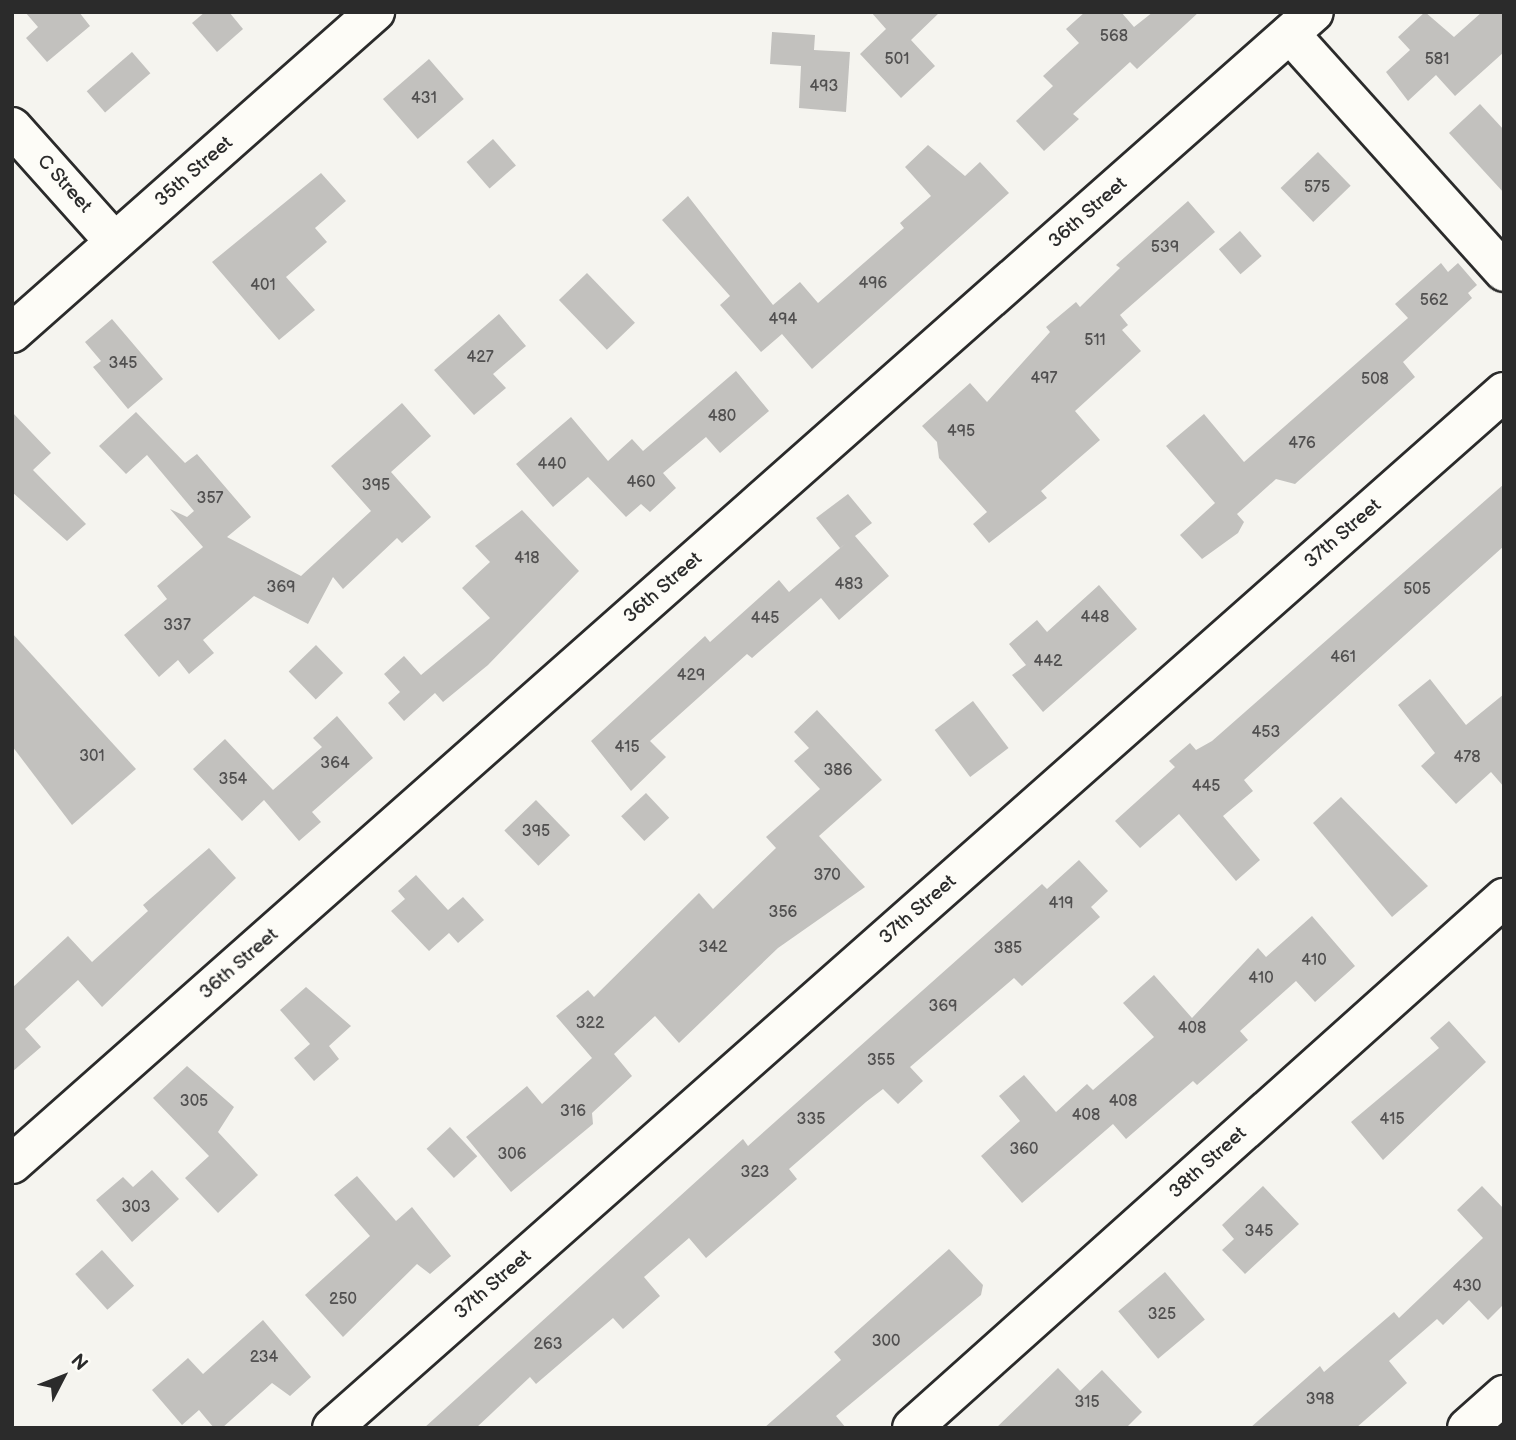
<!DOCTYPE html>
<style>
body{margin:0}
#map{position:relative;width:1516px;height:1440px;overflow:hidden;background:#f5f4ef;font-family:"Balsamiq Sans",sans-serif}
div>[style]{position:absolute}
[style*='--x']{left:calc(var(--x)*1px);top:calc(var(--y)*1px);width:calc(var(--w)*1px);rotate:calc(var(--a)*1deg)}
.building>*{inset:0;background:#c2c1be;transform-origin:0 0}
.roads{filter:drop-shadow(2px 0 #2b2b2b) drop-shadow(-2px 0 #2b2b2b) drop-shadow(0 2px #2b2b2b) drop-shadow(0 -2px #2b2b2b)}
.minor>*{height:38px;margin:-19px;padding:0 19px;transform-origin:19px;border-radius:19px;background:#fdfcf7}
span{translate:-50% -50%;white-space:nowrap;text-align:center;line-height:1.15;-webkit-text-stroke:5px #fdfcf7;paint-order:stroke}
.number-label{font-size:16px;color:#515050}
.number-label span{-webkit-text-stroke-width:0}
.street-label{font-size:19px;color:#2b2b2b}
.frame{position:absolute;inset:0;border:14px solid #2b2b2b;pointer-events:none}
.north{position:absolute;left:28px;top:1342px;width:70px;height:70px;-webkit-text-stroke:5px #fdfcf7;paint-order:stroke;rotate:48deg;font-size:19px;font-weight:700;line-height:28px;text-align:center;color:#2b2b2b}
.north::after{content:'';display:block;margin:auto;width:24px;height:32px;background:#2b2b2b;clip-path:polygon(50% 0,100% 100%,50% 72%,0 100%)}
</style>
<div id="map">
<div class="building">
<div style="clip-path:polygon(25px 12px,79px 12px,90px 26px,47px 62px,26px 38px,38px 27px)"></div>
<div style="clip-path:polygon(205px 12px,229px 12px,243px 29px,217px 52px,192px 23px)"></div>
<div style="clip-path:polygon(871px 12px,940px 12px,911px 40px,935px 66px,901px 98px,860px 54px,886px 29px)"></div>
<div style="clip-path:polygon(1085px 12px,1121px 12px,1134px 27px,1153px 12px,1199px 12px,1137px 69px,1130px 62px,1073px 114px,1079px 119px,1044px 151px,1016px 121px,1053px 86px,1043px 76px,1079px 43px,1066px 29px)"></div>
<div style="clip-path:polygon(1425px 12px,1454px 37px,1482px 12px,1504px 12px,1504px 52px,1455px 96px,1436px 75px,1408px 101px,1386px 72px,1410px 50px,1398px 37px)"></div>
<div style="clip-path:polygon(772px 32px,815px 35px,814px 50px,850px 52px,846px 112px,799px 108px,801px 66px,770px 64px)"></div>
<div style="left:132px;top:52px;width:28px;height:60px;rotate:49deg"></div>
<div style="left:429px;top:59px;width:53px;height:61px;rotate:49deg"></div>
<div style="clip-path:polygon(1480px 104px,1504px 130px,1504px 193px,1449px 133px)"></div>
<div style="left:493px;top:139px;width:35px;height:35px;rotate:49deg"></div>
<div style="clip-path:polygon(928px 145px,965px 176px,980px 162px,1009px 193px,812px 369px,782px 334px,761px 352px,720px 305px,730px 296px,662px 220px,688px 196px,773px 305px,800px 282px,818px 303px,904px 228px,900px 223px,931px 196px,905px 167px)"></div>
<div style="left:1318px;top:152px;width:47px;height:52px;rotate:46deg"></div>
<div style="clip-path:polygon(321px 173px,346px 201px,315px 228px,327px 242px,286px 277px,315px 310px,279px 340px,212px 262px)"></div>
<div style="clip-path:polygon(1188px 201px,1215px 232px,1120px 315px,1128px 325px,1122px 330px,1141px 351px,1075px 411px,1100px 440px,1041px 491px,1047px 498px,989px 543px,973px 524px,987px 512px,939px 458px,937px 442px,922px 426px,970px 383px,987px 402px,1050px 332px,1046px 327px,1076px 302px,1080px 307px,1120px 268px,1116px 265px)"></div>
<div style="left:1240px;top:231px;width:33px;height:28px;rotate:49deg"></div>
<div style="clip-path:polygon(1441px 263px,1448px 272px,1458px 263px,1477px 285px,1468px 293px,1472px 298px,1403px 362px,1415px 377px,1295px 484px,1276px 479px,1237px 514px,1244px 522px,1238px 533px,1202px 559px,1180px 535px,1215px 503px,1166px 446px,1204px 414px,1244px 462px,1408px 318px,1395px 304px)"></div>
<div style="left:587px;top:273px;width:69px;height:39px;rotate:46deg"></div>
<div style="clip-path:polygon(499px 314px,526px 346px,493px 374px,506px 388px,474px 415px,434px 370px)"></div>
<div style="clip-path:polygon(112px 319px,163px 379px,128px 409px,93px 367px,101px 361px,85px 342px)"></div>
<div style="clip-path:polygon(736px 371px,769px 411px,720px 453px,706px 437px,663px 473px,676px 488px,650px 512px,641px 504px,626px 517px,588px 477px,553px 507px,516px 464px,571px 417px,608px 461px,632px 439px,643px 451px)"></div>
<div style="clip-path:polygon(402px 403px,431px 436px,391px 472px,431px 517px,402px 543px,397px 538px,343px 589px,333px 577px,308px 624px,254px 596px,203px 640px,214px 653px,189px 674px,178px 660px,159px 677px,124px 635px,167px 599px,157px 586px,203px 547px,170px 509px,187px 517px,194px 511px,147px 455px,126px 474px,99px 446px,136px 412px,185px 463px,197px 454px,251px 517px,227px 537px,301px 576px,371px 511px,331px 466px)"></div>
<div style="clip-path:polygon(12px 412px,51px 453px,33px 470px,86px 524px,67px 541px,12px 492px)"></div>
<div style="clip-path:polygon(1504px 484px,1504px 546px,1244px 780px,1253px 791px,1223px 816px,1260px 860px,1236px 881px,1179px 814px,1140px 848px,1115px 821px,1175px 767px,1169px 761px,1190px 743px,1196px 750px,1212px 741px)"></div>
<div style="clip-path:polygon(848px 494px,872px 523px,855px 536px,889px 576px,839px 620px,821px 598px,752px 658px,747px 654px,650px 741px,666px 757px,631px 791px,591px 741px,705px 636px,710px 642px,779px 580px,789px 592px,846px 543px,840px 548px,816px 518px)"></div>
<div style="clip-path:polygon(522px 510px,579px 571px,488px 665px,443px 702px,435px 693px,404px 721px,388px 703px,400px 692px,384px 674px,404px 656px,421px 675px,490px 618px,462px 588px,490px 562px,475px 546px)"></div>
<div style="clip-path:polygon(1099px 585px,1137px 629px,1043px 712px,1012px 675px,1026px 665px,1009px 644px,1037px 620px,1047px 632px)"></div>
<div style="clip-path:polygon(12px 633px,136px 769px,72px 825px,12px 746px)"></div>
<div style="left:316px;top:645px;width:39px;height:38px;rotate:46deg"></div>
<div style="clip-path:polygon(1430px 679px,1466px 725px,1504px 694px,1504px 787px,1491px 772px,1456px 804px,1421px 766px,1435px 753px,1398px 705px)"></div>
<div style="left:973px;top:701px;width:59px;height:48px;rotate:53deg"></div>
<div style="clip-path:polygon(817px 710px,882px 780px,819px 836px,865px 887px,778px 948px,679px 1043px,655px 1016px,614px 1054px,632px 1076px,592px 1113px,593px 1124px,511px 1192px,466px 1137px,527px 1086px,542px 1104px,592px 1058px,556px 1016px,588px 990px,594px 997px,699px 893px,713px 909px,776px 848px,766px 837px,820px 789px,794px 761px,809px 748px,794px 732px)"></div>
<div style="clip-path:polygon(337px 716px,373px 758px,312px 812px,321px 822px,299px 841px,264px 800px,242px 821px,193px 769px,225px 739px,273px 790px,322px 747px,313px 738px)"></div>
<div style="left:646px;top:793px;width:34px;height:34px;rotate:47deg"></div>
<div style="clip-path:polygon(1341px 797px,1428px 886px,1392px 917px,1313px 823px)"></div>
<div style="left:536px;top:800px;width:49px;height:44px;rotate:46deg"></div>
<div style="clip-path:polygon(209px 848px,236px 878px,102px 1007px,78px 980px,25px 1029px,41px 1047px,12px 1072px,12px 988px,68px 936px,92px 962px,148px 911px,143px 905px)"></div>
<div style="clip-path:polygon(1079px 860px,1108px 891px,1091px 907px,1100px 917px,1022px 986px,1014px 978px,910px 1067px,923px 1081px,898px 1104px,883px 1089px,866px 1102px,789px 1169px,797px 1179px,706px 1258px,689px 1238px,644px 1277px,660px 1296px,623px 1329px,613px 1318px,536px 1384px,530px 1377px,476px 1428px,424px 1428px,743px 1139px,748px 1146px,1042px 884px,1047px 889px)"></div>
<div style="clip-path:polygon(416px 875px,448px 910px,463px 897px,484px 920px,458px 943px,449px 933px,429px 951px,391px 911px,405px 899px,398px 891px)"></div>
<div style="clip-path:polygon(1312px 916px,1355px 966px,1315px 1002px,1296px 981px,1240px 1031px,1248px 1040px,1197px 1085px,1193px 1081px,1126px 1139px,1113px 1124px,1022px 1203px,981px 1156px,1020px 1121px,999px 1096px,1024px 1075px,1056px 1112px,1087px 1084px,1093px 1090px,1154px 1037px,1123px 1003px,1154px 975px,1192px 1018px,1258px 948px,1266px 957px)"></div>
<div style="clip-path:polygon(306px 987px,351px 1026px,329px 1046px,339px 1059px,314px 1081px,294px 1058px,310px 1044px,280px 1010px)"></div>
<div style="clip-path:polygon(1449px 1021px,1486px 1062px,1383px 1160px,1351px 1122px,1439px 1048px,1430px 1038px)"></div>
<div style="clip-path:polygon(187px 1066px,234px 1107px,218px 1132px,258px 1175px,218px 1213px,185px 1178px,209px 1156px,153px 1098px)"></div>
<div style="left:450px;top:1127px;width:40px;height:32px;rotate:47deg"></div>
<div style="clip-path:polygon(152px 1170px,179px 1199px,132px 1242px,96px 1200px,123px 1177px,133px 1187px)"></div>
<div style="clip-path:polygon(357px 1176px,396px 1221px,412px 1207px,451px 1256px,430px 1274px,417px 1264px,343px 1337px,305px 1295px,370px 1236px,334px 1195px)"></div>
<div style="clip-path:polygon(1263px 1186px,1299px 1224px,1245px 1274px,1222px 1250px,1234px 1239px,1222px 1225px)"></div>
<div style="clip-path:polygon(1482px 1186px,1504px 1209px,1504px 1304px,1488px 1320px,1469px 1300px,1443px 1325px,1437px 1319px,1389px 1361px,1407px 1383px,1356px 1428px,1250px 1428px,1320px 1366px,1324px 1372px,1394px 1312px,1399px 1318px,1483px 1238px,1457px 1210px)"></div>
<div style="clip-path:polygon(949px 1249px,983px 1285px,981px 1295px,836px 1416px,846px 1428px,764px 1428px,841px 1360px,834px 1352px)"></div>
<div style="left:102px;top:1250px;width:48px;height:36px;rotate:48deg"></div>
<div style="left:1165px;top:1272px;width:62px;height:61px;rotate:50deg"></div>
<div style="clip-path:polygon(263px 1320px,311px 1377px,290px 1396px,272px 1383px,222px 1428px,214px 1428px,199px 1410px,182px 1425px,152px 1390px,188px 1358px,203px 1374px)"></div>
<div style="clip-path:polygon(1058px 1368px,1080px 1391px,1102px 1370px,1142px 1412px,1126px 1428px,996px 1428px)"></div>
</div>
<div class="roads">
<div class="minor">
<div style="--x:1290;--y:34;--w:320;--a:48"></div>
<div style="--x:12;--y:127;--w:154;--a:48.2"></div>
<div style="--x:12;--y:333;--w:485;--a:-41.5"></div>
<div style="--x:12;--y:1164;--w:1738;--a:-41.5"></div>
<div style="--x:332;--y:1428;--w:1564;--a:-41.48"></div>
<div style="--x:912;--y:1428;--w:795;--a:-41.84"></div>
<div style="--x:1467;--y:1428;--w:50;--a:-41.7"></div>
</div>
</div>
<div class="number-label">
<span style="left:1114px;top:37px">568</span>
<span style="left:897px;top:60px">501</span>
<span style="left:1437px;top:60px">581</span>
<span style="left:824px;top:87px">493</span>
<span style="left:424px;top:99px">431</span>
<span style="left:1317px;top:188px">575</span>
<span style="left:1165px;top:248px">539</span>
<span style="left:873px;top:284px">496</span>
<span style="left:263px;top:286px">401</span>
<span style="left:1434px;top:301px">562</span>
<span style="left:783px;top:320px">494</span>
<span style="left:1095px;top:341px">511</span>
<span style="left:480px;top:358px">427</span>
<span style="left:123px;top:364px">345</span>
<span style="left:1044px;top:379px">497</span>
<span style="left:1375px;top:380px">508</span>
<span style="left:722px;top:417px">480</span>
<span style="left:961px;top:432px">495</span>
<span style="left:1302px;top:444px">476</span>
<span style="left:552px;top:465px">440</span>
<span style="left:641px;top:483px">460</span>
<span style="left:376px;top:486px">395</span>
<span style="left:210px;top:499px">357</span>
<span style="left:527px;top:559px">418</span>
<span style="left:849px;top:585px">483</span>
<span style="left:281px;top:588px">369</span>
<span style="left:1417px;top:590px">505</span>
<span style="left:1095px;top:618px">448</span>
<span style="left:765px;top:619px">445</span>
<span style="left:177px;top:626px">337</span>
<span style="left:1343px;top:658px">461</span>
<span style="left:1048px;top:662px">442</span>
<span style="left:691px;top:676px">429</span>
<span style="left:1266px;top:733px">453</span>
<span style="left:627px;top:748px">415</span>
<span style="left:92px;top:757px">301</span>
<span style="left:1467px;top:758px">478</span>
<span style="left:335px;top:764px">364</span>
<span style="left:838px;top:771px">386</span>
<span style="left:233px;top:780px">354</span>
<span style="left:1206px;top:787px">445</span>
<span style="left:536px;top:832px">395</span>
<span style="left:827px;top:876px">370</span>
<span style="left:1061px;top:904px">419</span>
<span style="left:783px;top:913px">356</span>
<span style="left:713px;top:948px">342</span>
<span style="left:1008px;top:949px">385</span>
<span style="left:1314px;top:961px">410</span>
<span style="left:1261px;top:979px">410</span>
<span style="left:943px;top:1007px">369</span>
<span style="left:590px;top:1024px">322</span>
<span style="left:1192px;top:1029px">408</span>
<span style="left:881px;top:1061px">355</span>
<span style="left:194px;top:1102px">305</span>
<span style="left:1123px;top:1102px">408</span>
<span style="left:573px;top:1112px">316</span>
<span style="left:1086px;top:1116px">408</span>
<span style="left:811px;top:1120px">335</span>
<span style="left:1392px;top:1120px">415</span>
<span style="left:1024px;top:1150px">360</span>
<span style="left:512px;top:1155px">306</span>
<span style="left:755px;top:1173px">323</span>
<span style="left:136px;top:1208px">303</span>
<span style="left:1259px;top:1232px">345</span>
<span style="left:1467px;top:1287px">430</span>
<span style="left:343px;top:1300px">250</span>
<span style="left:1162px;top:1315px">325</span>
<span style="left:886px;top:1342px">300</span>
<span style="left:548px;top:1345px">263</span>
<span style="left:264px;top:1358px">234</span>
<span style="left:1320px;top:1400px">398</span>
<span style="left:1087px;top:1403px">315</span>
</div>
<div class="street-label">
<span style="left:194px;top:172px;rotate:-41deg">35th Street</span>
<span style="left:64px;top:184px;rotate:48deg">C Street</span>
<span style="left:1088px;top:213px;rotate:-41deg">36th Street</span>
<span style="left:1343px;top:534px;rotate:-41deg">37th Street</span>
<span style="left:663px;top:588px;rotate:-41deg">36th Street</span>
<span style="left:918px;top:910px;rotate:-41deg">37th Street</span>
<span style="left:239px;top:964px;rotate:-41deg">36th Street</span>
<span style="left:1208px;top:1163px;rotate:-42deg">38th Street</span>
<span style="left:493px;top:1285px;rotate:-41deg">37th Street</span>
</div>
<div class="frame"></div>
<div class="north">N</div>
</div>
